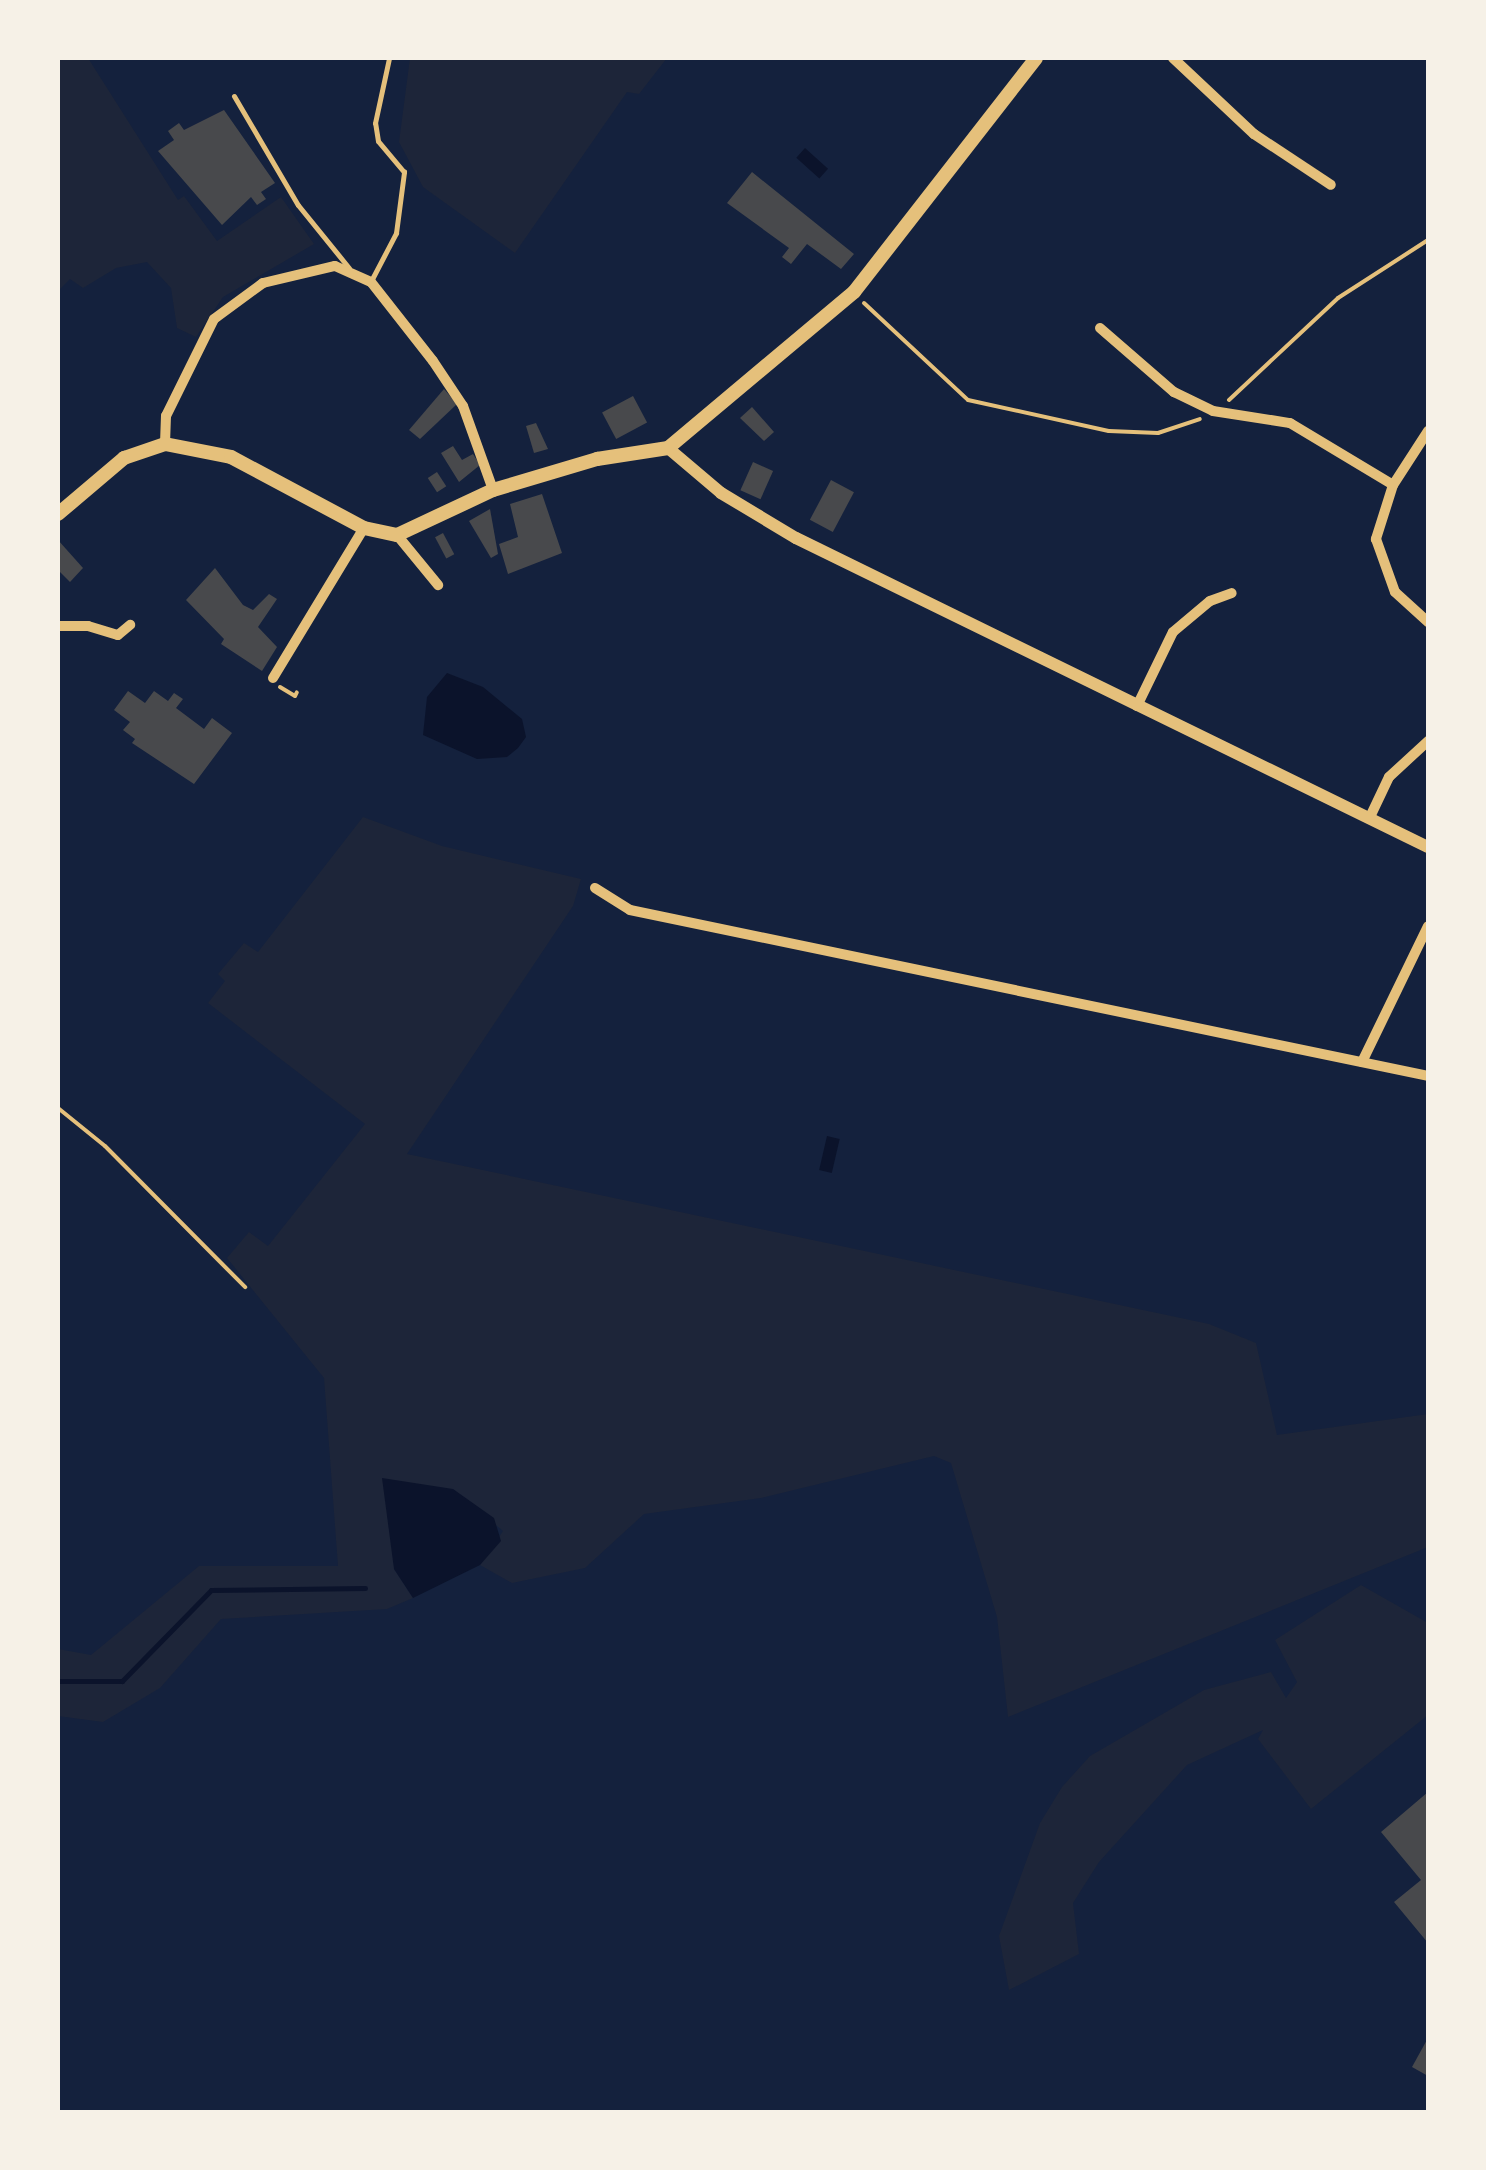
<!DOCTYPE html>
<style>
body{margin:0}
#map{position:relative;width:1486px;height:2170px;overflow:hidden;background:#14213d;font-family:"Sofia Sans Condensed",sans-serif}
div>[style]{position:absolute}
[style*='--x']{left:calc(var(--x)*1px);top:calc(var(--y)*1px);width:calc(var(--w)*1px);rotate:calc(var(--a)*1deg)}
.green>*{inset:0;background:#1d2539}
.water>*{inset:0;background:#0b132b;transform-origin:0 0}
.stream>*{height:5px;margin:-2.5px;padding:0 2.5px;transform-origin:2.5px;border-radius:2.5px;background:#0b132b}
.building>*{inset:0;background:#48494c;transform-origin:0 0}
.path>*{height:4px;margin:-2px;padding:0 2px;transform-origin:2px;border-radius:2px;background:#e5c07b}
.service>*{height:5px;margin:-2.5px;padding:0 2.5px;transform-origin:2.5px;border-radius:2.5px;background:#e5c07b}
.minor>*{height:10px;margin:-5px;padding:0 5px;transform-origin:5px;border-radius:5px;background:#e5c07b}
.tertiary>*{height:12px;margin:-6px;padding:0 6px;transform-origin:6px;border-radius:6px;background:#e5c07b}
.secondary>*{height:14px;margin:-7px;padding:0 7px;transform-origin:7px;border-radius:7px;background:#e5c07b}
span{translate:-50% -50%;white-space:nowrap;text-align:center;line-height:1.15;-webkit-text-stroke:10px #f6f1e7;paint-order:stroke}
.frame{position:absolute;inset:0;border:60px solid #f6f1e7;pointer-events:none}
</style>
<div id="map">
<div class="green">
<div style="clip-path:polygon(58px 58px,88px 58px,178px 200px,184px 196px,217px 241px,281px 197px,314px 244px,223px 297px,196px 337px,177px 328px,171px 288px,147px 262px,116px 268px,83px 288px,70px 279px,58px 291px)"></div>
<div style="clip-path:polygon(410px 58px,667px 58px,639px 94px,627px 92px,515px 253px,423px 187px,399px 142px)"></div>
<div style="clip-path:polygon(363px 817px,442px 846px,581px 879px,573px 906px,407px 1154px,1209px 1324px,1256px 1343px,1277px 1435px,1428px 1414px,1428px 1547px,1008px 1717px,997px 1617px,951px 1463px,934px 1456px,761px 1498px,644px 1514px,585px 1568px,512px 1583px,480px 1565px,503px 1531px,453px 1489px,394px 1569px,413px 1598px,387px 1609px,221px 1619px,160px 1688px,103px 1722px,58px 1716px,58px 1649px,91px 1655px,199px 1566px,338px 1566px,324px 1378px,227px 1258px,249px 1232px,268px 1246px,365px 1124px,208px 1003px,225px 981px,218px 974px,244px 943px,258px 952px)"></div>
<div style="clip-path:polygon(1361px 1585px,1428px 1623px,1428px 1715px,1311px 1809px,1258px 1739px,1263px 1730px,1187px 1765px,1099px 1862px,1073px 1903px,1079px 1954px,1009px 1990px,999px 1936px,1040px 1823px,1062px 1787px,1090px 1756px,1204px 1690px,1271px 1672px,1286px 1698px,1297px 1682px,1275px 1640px)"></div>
</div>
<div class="water">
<div style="left:805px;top:148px;width:31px;height:13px;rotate:42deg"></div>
<div style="clip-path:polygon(447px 673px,483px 687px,522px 719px,526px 737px,518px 748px,507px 757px,477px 759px,423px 735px,427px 697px)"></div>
<div style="left:827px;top:1136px;width:13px;height:35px;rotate:13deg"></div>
<div style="clip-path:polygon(382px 1478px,453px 1489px,494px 1518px,501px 1541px,480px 1565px,413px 1598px,394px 1569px)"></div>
</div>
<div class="stream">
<div style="--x:58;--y:1681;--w:64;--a:0"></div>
<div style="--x:122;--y:1681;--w:127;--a:-45.6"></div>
<div style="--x:211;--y:1590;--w:154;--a:-0.7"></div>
</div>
<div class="building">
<div style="clip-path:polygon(224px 110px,275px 183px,261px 192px,266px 199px,257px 205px,251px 197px,222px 225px,158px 151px,174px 140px,168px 131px,179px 123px,184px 130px)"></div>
<div style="clip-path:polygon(752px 172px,854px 254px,841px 269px,807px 244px,791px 264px,782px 257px,789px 248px,727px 203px)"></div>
<div style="clip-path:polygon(444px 389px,457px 404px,420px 439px,409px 430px)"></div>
<div style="left:633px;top:396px;width:30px;height:35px;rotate:62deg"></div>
<div style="clip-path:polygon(752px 407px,774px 432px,764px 441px,740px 418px)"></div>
<div style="clip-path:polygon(536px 423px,548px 449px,534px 453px,526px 426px)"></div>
<div style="clip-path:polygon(453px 446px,462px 460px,473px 454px,480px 465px,459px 482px,441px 453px)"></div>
<div style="left:753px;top:462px;width:22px;height:31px;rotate:24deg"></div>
<div style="left:437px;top:472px;width:17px;height:11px;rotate:57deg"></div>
<div style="left:831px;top:480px;width:26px;height:45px;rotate:28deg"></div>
<div style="clip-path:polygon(542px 494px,562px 553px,508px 574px,499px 544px,518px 537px,510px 504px)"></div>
<div style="clip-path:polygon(490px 509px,498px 554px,491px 558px,469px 521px)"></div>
<div style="left:443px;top:533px;width:24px;height:9px;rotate:62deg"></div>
<div style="clip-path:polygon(58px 540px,83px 568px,70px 582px,58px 570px)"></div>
<div style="clip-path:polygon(215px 568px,243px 605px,253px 610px,269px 594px,277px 599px,258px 627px,277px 647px,262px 671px,221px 644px,224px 639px,186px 600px)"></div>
<div style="clip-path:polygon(128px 691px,145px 703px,154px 691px,168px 701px,174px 693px,183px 699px,176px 708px,204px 729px,212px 718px,232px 733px,194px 784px,132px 743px,135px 739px,123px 730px,130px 722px,114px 710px)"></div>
<div style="clip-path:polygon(1428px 1792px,1428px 1943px,1394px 1902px,1421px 1880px,1381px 1832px)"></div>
<div style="clip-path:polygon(1428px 2038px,1428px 2076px,1412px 2067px)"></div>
</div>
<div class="path">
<div style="--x:864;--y:303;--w:142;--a:43"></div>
<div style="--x:968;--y:400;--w:144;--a:12.4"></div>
<div style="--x:1109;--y:431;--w:49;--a:2.3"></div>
<div style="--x:1158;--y:433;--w:44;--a:-18.4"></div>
<div style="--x:1229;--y:400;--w:149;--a:-43.1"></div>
<div style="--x:1338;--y:298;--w:107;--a:-32.8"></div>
<div style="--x:280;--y:687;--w:17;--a:31"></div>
<div style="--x:295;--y:696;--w:4;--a:-63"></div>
<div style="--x:58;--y:1108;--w:60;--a:39"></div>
<div style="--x:105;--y:1146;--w:199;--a:45.2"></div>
</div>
<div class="service">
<div style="--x:234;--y:96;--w:126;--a:59.6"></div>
<div style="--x:298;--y:205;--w:81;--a:51"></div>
<div style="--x:372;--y:279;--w:52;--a:-62.4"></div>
<div style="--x:396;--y:233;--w:62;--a:-82.5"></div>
<div style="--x:404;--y:172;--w:40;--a:-130"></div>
<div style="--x:378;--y:141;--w:18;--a:-99"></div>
<div style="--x:375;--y:123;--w:66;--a:-77.8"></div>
</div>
<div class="minor">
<div style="--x:1173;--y:58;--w:111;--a:43.2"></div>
<div style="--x:1254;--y:134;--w:92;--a:33.5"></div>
<div style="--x:1100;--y:328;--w:98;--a:40.9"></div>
<div style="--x:1174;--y:392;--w:43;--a:26"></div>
<div style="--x:1213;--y:411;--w:78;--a:8.9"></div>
<div style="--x:1290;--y:423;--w:120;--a:31"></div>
<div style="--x:1428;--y:431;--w:64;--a:122.9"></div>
<div style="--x:1393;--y:485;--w:57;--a:107.5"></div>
<div style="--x:1376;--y:539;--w:56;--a:70.3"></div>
<div style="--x:1395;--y:592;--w:45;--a:42.3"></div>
<div style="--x:165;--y:444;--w:28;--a:-88"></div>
<div style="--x:166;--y:416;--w:108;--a:-63.7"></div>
<div style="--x:214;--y:319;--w:61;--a:-36.3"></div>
<div style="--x:263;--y:283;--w:74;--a:-13.3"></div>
<div style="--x:335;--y:266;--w:39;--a:24"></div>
<div style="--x:371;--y:282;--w:100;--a:51.9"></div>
<div style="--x:433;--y:361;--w:54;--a:56.3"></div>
<div style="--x:463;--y:406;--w:89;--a:70.3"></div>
<div style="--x:397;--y:535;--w:65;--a:50.6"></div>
<div style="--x:58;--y:626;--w:30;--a:0"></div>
<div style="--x:88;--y:626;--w:31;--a:17"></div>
<div style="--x:118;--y:635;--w:16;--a:-40"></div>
<div style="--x:273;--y:678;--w:175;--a:-58.8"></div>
<div style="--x:1137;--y:706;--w:82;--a:-64.1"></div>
<div style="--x:1173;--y:632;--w:48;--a:-40"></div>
<div style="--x:1210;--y:601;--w:23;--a:-20"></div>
<div style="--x:1370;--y:817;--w:44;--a:-64.6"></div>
<div style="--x:1389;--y:777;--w:53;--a:-42.7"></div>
<div style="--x:595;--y:888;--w:41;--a:32.2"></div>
<div style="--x:630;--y:910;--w:815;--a:11.75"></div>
<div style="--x:1362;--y:1062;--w:151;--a:-64.1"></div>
</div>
<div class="tertiary">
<div style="--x:668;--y:448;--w:70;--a:40.3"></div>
<div style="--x:721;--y:493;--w:87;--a:31"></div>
<div style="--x:796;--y:538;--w:703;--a:26.06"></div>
</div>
<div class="secondary">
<div style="--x:58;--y:514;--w:87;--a:-40.3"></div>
<div style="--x:124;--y:458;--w:43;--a:-18.9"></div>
<div style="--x:165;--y:444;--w:67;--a:11.1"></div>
<div style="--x:231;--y:457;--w:151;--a:28.1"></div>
<div style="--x:364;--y:528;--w:34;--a:12"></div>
<div style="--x:397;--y:535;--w:106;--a:-25.1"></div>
<div style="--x:493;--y:490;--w:109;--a:-16.6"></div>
<div style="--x:597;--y:459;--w:72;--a:-8.8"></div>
<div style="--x:668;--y:448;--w:243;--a:-40"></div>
<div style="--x:854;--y:292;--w:296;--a:-52.1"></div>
</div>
<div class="frame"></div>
</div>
